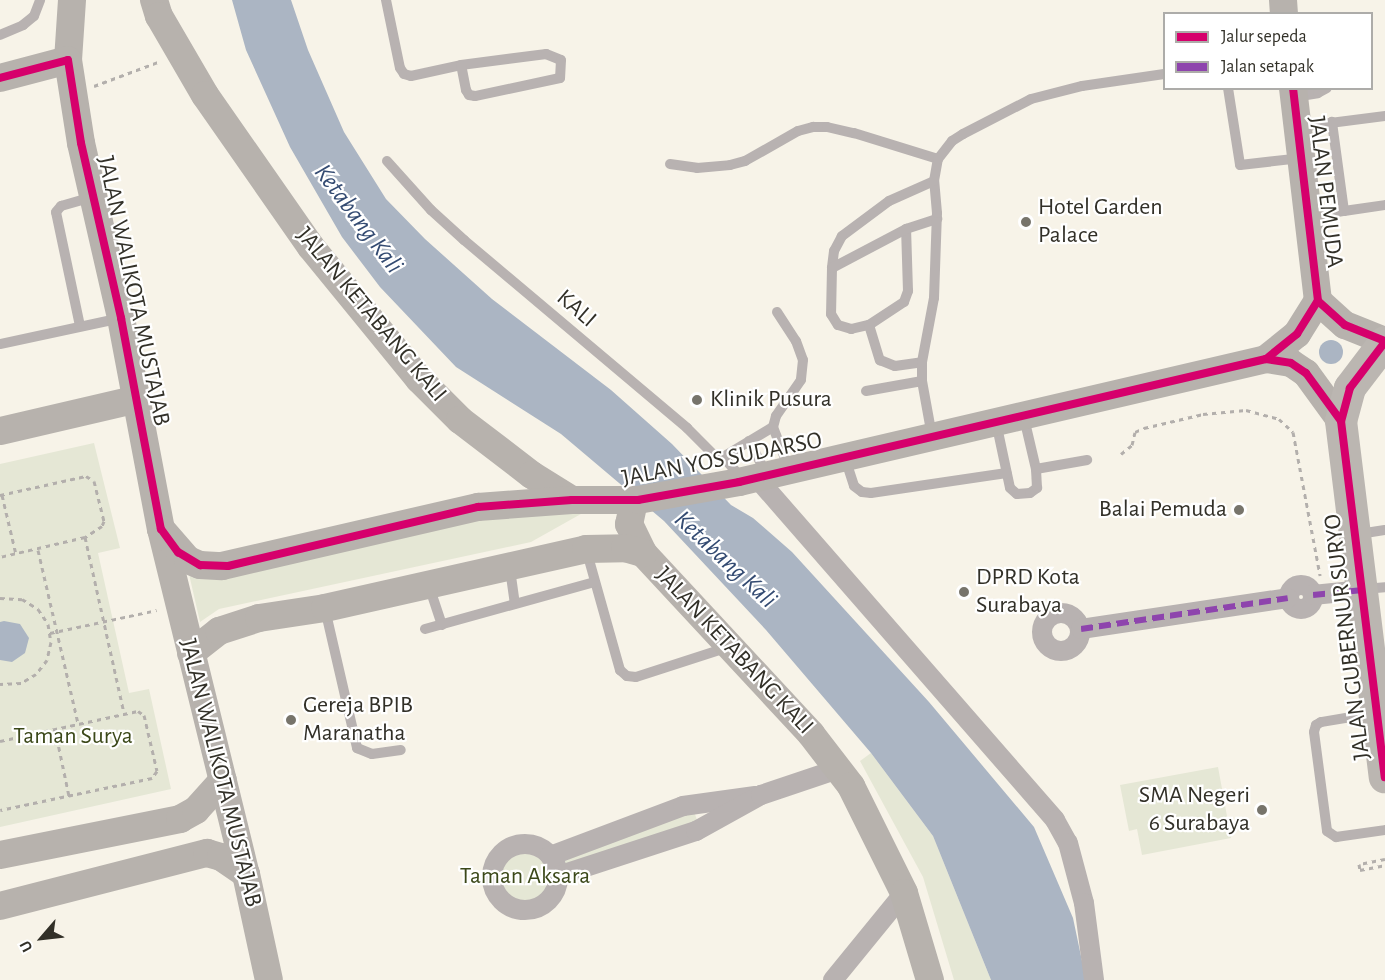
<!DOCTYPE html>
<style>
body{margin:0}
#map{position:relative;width:1385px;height:980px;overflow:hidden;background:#f7f3e8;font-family:"Alegreya Sans",sans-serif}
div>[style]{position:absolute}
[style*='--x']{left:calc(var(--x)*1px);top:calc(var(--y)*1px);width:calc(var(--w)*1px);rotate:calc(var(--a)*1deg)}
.green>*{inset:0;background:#e5e7d5;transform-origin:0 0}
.round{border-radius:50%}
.water>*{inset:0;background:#abb5c3}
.path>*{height:3px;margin-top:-1.5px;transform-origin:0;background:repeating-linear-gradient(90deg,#b3afac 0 4.5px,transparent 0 9px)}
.lane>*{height:10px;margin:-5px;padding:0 5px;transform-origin:5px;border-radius:5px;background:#b8b2b1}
.street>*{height:20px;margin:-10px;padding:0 10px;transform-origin:10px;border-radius:10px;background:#b8b2b1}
.street>.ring{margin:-10px;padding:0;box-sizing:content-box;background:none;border:20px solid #b8b2b1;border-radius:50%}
.secondary>*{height:28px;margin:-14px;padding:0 14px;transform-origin:14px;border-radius:14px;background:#b7b2ad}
.primary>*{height:32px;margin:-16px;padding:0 16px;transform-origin:16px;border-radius:16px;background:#bbb6b1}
.quiet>*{height:6px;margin-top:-3px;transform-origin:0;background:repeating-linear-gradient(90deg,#8e44ad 0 12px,transparent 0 18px)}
.cycleway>*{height:8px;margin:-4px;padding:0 4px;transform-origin:4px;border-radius:4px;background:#d6006c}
.dots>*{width:16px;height:16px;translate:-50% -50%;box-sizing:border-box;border:3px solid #fff;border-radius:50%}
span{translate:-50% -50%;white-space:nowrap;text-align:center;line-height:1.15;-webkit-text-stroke:4.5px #fff;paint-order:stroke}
.street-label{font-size:24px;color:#323028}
.poi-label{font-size:24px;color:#323028}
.left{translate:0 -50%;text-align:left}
.right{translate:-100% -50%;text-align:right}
.park-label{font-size:24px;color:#3b4819}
.water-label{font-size:26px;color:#344b72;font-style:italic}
.legend{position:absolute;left:1163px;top:12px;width:210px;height:78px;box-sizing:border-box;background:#fff;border:2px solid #adaca9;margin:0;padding:8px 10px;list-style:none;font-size:18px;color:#323028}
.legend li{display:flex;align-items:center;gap:12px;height:30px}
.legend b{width:30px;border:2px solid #adaca9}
.north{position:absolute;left:12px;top:908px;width:60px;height:60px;-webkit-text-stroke:4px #fff;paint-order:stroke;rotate:242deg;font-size:16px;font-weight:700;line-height:24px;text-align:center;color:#323028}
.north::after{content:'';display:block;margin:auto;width:21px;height:27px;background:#323028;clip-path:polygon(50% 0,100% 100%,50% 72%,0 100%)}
</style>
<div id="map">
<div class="green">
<div style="clip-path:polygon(94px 443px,120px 548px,98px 553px,129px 693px,149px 689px,171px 789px,0 827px,0 464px)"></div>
<div style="clip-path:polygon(522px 505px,588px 510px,531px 542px,219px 609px,200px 622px,189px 574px)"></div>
<div style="clip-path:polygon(871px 753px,933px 836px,991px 980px,954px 980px,923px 877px,860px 761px)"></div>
<div style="clip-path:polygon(1218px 767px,1231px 838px,1142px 855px,1137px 829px,1129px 831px,1120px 785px)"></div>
<div style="left:694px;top:811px;width:13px;height:145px;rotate:72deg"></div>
<div class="round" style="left:499px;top:850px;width:54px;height:54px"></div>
</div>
<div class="water">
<div style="clip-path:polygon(232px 0,291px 0,308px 50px,344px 132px,386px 199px,425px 239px,492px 299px,611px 390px,672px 444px,731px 505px,753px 518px,792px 552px,929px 702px,1034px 827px,1073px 918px,1086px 980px,991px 980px,933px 836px,871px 753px,766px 630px,664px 521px,561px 434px,456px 367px,380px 287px,342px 237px,290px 147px,246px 50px)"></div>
<div class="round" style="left:1319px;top:340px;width:24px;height:24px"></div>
<div style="clip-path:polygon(4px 621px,20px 624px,29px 638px,25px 653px,12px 662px,0 660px,0 622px)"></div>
</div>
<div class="path">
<div style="--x:94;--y:86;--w:68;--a:-20.6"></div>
<div style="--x:1121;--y:454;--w:14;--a:-39"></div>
<div style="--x:1132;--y:445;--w:13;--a:-77"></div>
<div style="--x:1135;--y:432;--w:10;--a:-24"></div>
<div style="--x:1144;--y:428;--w:61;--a:-13.3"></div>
<div style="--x:1203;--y:414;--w:43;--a:-5.3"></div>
<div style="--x:1246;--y:410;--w:34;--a:15"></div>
<div style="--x:1279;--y:419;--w:19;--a:43"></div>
<div style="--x:1293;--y:432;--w:146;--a:79.3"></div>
<div style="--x:0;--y:495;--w:88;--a:-12.5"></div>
<div style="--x:86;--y:476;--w:9;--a:32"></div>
<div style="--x:94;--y:481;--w:41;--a:76"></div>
<div style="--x:104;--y:521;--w:5;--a:112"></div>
<div style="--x:102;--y:526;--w:20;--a:147"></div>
<div style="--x:85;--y:537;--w:87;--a:166.8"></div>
<div style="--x:2;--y:495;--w:61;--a:76.7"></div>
<div style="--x:85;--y:537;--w:180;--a:77.5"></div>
<div style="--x:38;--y:550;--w:178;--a:77"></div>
<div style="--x:0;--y:598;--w:22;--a:3"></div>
<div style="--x:22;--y:599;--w:19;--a:32"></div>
<div style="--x:38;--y:609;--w:18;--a:56"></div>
<div style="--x:48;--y:624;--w:18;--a:81"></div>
<div style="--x:51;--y:642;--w:18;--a:103"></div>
<div style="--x:47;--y:660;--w:18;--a:128"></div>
<div style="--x:36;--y:674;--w:17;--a:149"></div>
<div style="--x:21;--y:683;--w:21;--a:177"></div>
<div style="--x:50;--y:633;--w:109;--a:-12.1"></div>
<div style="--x:55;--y:729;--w:68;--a:78.2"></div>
<div style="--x:0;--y:741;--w:141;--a:-12.3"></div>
<div style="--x:138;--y:711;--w:7;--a:34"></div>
<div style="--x:144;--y:715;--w:57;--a:76.9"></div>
<div style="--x:157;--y:771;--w:9;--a:126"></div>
<div style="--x:152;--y:778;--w:155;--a:168.1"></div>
<div style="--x:1385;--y:859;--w:26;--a:169"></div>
<div style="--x:1359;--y:864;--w:6;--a:81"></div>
<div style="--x:1360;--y:870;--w:25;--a:-11"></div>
</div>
<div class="lane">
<div style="--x:386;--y:0;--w:69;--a:78.4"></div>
<div style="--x:400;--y:68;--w:7;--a:56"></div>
<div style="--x:404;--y:74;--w:7;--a:16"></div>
<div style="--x:411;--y:76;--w:51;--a:-12.4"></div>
<div style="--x:461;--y:65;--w:86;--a:-7.4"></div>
<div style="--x:546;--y:54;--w:16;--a:22"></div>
<div style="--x:561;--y:60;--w:18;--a:93"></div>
<div style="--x:560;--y:78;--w:87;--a:168"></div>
<div style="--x:475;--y:96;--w:6;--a:-171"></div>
<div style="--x:469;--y:95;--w:6;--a:-121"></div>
<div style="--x:466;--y:90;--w:25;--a:-101"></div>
<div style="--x:0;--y:35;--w:25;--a:-23"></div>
<div style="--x:23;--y:25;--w:14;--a:-39"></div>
<div style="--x:34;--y:16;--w:17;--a:-69"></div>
<div style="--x:1228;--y:88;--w:78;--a:81.1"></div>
<div style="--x:1240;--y:165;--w:61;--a:-6.5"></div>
<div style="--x:1294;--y:97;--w:24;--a:-9"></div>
<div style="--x:1318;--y:93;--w:10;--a:-29"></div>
<div style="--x:1299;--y:127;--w:87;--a:-7.3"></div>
<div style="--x:387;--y:161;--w:66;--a:48.1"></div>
<div style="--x:431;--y:210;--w:45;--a:42.3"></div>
<div style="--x:464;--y:240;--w:292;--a:40.1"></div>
<div style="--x:687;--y:428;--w:37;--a:45"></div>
<div style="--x:713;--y:454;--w:10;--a:17"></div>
<div style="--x:723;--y:457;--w:28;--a:48"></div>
<div style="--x:670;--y:164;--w:27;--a:8"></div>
<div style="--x:697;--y:168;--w:33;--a:-5"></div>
<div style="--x:730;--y:165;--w:16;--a:-15"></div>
<div style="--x:745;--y:161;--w:61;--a:-29.5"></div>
<div style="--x:798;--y:131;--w:16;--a:-15"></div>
<div style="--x:813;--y:127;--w:14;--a:0"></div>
<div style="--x:827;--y:127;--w:28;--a:13"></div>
<div style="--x:854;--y:133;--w:88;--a:17.2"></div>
<div style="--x:934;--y:181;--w:49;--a:156"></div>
<div style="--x:889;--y:201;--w:59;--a:143.3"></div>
<div style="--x:842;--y:236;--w:17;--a:118"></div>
<div style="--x:834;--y:251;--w:17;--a:97"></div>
<div style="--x:832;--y:268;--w:46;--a:91.2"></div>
<div style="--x:831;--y:314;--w:13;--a:58"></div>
<div style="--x:838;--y:325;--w:14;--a:17"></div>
<div style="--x:851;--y:329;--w:18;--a:-13"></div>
<div style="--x:869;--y:325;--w:42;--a:-33.3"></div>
<div style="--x:904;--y:302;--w:12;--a:-70"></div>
<div style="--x:908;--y:291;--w:62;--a:-91.8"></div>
<div style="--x:906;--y:229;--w:33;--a:-18"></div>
<div style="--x:1344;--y:211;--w:41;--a:-8.3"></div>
<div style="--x:1309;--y:217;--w:36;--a:-10"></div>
<div style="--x:1344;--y:211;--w:90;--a:-97.7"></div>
<div style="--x:832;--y:268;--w:84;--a:-27.8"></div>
<div style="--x:777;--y:312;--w:35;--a:57"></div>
<div style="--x:796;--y:341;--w:20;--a:70"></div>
<div style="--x:803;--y:360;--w:20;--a:96"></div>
<div style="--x:801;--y:380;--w:44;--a:124.8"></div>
<div style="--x:776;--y:416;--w:11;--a:105"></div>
<div style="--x:773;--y:427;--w:45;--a:69.1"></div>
<div style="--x:869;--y:325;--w:37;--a:73"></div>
<div style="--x:880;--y:360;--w:16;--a:22"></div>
<div style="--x:895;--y:366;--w:27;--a:-8"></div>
<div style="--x:80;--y:326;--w:116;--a:-101.9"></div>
<div style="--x:56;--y:212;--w:8;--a:-50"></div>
<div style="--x:61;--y:206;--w:33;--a:-16"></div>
<div style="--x:0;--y:344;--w:124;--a:-12.1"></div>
<div style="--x:866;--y:391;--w:57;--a:-10.1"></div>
<div style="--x:996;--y:422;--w:67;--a:78"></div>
<div style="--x:1010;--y:488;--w:9;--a:41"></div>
<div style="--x:1017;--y:494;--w:13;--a:-4"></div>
<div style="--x:1030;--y:493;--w:9;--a:-36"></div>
<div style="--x:1037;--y:488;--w:19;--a:-93"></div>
<div style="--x:1036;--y:469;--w:52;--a:-103.2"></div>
<div style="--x:932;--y:436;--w:56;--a:-100.3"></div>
<div style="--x:922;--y:381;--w:19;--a:-90"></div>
<div style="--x:922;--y:362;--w:65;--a:-79.4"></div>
<div style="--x:934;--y:298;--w:85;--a:-88"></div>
<div style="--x:937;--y:213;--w:32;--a:-95"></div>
<div style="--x:934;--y:181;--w:22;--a:-80"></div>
<div style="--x:938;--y:159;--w:23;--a:-52"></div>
<div style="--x:952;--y:141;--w:13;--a:-32"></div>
<div style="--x:963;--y:134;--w:76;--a:-27.2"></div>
<div style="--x:1031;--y:99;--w:53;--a:-14.3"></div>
<div style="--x:1082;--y:86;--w:83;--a:-8.3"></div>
<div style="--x:749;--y:441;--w:36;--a:62"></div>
<div style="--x:723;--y:457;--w:58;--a:-31"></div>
<div style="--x:845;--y:458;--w:29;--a:72"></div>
<div style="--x:854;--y:486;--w:10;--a:37"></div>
<div style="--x:862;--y:492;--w:9;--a:6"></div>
<div style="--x:871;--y:493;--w:137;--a:-8.4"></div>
<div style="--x:1036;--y:469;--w:52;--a:-10"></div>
<div style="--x:1359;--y:534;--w:26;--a:-9"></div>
<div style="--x:586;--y:549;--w:126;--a:74.3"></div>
<div style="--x:620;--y:670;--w:9;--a:41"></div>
<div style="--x:627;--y:676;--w:9;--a:6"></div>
<div style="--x:636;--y:677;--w:95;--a:-17.9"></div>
<div style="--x:510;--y:569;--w:35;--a:82"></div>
<div style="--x:429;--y:586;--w:41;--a:71.6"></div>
<div style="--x:1364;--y:589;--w:21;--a:-5"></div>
<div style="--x:325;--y:609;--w:143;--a:77"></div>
<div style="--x:357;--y:748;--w:16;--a:22"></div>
<div style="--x:372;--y:754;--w:29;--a:-8"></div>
<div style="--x:425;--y:629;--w:176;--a:-15.5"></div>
<div style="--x:1375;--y:713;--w:55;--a:170.5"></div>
<div style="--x:1321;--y:722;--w:6;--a:149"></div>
<div style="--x:1316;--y:725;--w:7;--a:106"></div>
<div style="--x:1314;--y:732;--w:100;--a:82.5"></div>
<div style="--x:1327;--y:831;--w:11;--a:34"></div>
<div style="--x:1336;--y:837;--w:49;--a:-8.1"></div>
</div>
<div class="street">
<div style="--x:756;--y:477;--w:455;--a:48.9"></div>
<div style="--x:1055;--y:820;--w:26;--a:61"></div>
<div style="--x:1068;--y:843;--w:62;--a:75.1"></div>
<div style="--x:1084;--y:903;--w:78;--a:82.6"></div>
<div class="ring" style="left:1289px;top:585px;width:4px;height:4px"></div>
<div style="--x:1313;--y:595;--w:50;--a:-5.7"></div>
<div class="ring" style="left:1042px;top:613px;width:18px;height:18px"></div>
<div style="--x:1081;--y:629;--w:209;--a:-8.5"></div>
<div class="ring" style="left:492px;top:844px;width:46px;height:46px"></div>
<div style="--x:550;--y:856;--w:142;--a:-20.6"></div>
<div style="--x:683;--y:806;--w:73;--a:-7.9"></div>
<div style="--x:558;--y:876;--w:145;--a:-18.1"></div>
<div style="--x:696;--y:831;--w:74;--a:-29"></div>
<div style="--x:761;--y:795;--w:72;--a:-18.7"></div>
<div style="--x:833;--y:980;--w:112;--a:-50.8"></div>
</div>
<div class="secondary">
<div style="--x:72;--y:0;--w:60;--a:93.8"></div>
<div style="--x:68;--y:60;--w:84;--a:81.1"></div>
<div style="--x:81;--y:143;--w:180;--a:77.1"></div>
<div style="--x:121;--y:318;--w:215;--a:79.3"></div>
<div style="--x:161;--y:529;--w:355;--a:76.2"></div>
<div style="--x:246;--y:874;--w:108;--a:77.8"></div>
<div style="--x:154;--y:0;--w:17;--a:73"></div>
<div style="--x:159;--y:16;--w:91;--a:59.8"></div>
<div style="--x:205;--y:95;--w:185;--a:55.1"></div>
<div style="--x:311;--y:247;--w:171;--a:50.7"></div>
<div style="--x:419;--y:379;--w:58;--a:45"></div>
<div style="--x:460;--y:420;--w:91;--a:37.4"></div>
<div style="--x:532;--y:475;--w:47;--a:32"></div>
<div style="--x:1283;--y:0;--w:14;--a:86"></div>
<div style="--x:0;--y:78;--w:70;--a:-14.8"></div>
<div style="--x:1293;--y:88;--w:214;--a:83.3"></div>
<div style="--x:1318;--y:301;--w:36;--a:42"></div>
<div style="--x:1345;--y:325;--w:43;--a:21.8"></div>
<div style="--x:1266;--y:359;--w:25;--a:9"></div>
<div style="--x:1291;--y:363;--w:18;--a:34"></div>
<div style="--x:1306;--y:373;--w:59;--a:53.9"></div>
<div style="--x:0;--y:431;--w:141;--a:-13.1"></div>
<div style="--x:634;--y:501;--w:24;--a:102"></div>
<div style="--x:629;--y:524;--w:32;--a:64"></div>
<div style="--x:643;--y:553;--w:247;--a:47.1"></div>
<div style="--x:811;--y:734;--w:66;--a:52.4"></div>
<div style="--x:851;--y:786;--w:119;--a:63.6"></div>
<div style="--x:904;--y:893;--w:91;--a:73.4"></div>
<div style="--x:161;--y:529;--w:41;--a:48.9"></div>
<div style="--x:188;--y:560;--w:13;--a:23"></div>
<div style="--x:200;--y:565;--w:22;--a:3"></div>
<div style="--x:222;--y:566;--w:263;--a:-13"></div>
<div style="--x:478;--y:507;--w:94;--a:-4.3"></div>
<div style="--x:572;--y:500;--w:66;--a:0"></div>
<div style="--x:638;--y:500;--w:103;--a:-10.1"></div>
<div style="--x:739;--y:482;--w:541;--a:-13.14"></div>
<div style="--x:1266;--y:359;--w:40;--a:-39"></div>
<div style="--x:1297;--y:334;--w:39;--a:-58"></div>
<div style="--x:191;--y:653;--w:36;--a:-38"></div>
<div style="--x:219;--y:631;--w:42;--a:-18"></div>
<div style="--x:259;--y:618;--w:67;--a:-8.6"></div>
<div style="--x:325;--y:608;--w:268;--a:-12.7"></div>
<div style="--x:586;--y:549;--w:39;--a:-1"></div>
<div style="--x:625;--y:548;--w:19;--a:16"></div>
<div style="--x:0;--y:855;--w:184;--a:-11.3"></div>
<div style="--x:180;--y:819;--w:18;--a:-29"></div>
<div style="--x:196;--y:810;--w:40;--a:-48"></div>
<div style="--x:0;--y:906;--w:214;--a:-14.4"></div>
<div style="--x:207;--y:853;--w:15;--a:16"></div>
<div style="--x:221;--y:857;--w:30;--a:34"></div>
</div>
<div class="primary">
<div style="--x:1385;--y:342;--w:58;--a:127.3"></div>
<div style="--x:1350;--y:388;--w:34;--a:105"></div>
<div style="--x:1341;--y:421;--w:359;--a:83"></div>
</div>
<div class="quiet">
<div style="--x:1313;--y:595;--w:50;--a:-5.7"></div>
<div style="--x:1081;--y:629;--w:209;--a:-8.5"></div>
</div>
<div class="cycleway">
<div style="--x:0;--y:78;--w:70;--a:-14.8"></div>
<div style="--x:68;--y:60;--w:84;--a:81.1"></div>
<div style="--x:81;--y:143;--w:180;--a:77.1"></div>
<div style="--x:121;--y:318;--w:215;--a:79.3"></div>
<div style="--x:161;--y:529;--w:29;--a:54"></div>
<div style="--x:178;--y:552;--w:26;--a:31"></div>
<div style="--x:200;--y:565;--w:28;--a:2"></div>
<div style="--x:228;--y:566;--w:257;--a:-13.3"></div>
<div style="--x:478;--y:507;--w:94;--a:-4.3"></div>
<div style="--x:572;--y:500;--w:66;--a:0"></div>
<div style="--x:638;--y:500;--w:103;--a:-10.1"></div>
<div style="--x:739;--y:482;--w:541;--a:-13.14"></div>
<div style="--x:1266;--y:359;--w:40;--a:-39"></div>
<div style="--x:1297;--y:334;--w:39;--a:-58"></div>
<div style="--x:1293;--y:88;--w:214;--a:83.3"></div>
<div style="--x:1318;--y:301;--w:36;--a:42"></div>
<div style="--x:1345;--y:325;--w:43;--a:21.8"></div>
<div style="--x:1385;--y:342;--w:58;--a:127.3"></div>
<div style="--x:1350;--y:388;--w:34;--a:105"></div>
<div style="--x:1341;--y:421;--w:359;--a:83"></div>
<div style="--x:1266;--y:359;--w:25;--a:9"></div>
<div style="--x:1291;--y:363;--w:18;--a:34"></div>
<div style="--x:1306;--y:373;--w:59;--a:53.9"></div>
</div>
<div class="dots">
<div style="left:1026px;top:222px;background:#77746b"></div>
<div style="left:697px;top:400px;background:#77746b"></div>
<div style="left:1239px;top:510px;background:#77746b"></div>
<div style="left:964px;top:592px;background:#77746b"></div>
<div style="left:291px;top:720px;background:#77746b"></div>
<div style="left:1262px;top:810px;background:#77746b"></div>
</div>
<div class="street-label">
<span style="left:1325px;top:192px;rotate:83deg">JALAN PEMUDA</span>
<span style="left:133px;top:291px;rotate:78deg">JALAN WALIKOTA MUSTAJAB</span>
<span style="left:576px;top:309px;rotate:41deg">KALI</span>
<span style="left:371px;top:315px;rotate:50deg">JALAN KETABANG KALI</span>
<span style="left:722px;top:460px;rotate:-11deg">JALAN YOS SUDARSO</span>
<span style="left:1348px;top:637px;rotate:-97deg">JALAN GUBERNUR SURYO</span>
<span style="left:734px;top:651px;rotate:47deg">JALAN KETABANG KALI</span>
<span style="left:220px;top:773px;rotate:76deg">JALAN WALIKOTA MUSTAJAB</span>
</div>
<div class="poi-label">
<span class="left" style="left:1038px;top:222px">Hotel Garden<br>Palace</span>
<span class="left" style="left:710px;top:400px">Klinik Pusura</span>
<span class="right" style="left:1227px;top:510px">Balai Pemuda</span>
<span class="left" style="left:976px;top:592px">DPRD Kota<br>Surabaya</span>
<span class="left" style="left:303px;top:720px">Gereja BPIB<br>Maranatha</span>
<span class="right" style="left:1250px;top:810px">SMA Negeri<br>6 Surabaya</span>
</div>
<div class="park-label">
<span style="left:73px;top:737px">Taman Surya</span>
<span style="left:525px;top:877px">Taman Aksara</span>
</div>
<div class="water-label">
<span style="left:358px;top:219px;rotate:53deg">Ketabang Kali</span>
<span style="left:725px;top:560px;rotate:43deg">Ketabang Kali</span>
</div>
<ul class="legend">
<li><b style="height:8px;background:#d6006c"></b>Jalur sepeda</li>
<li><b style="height:8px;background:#8e44ad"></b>Jalan setapak</li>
</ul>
<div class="north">U</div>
</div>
